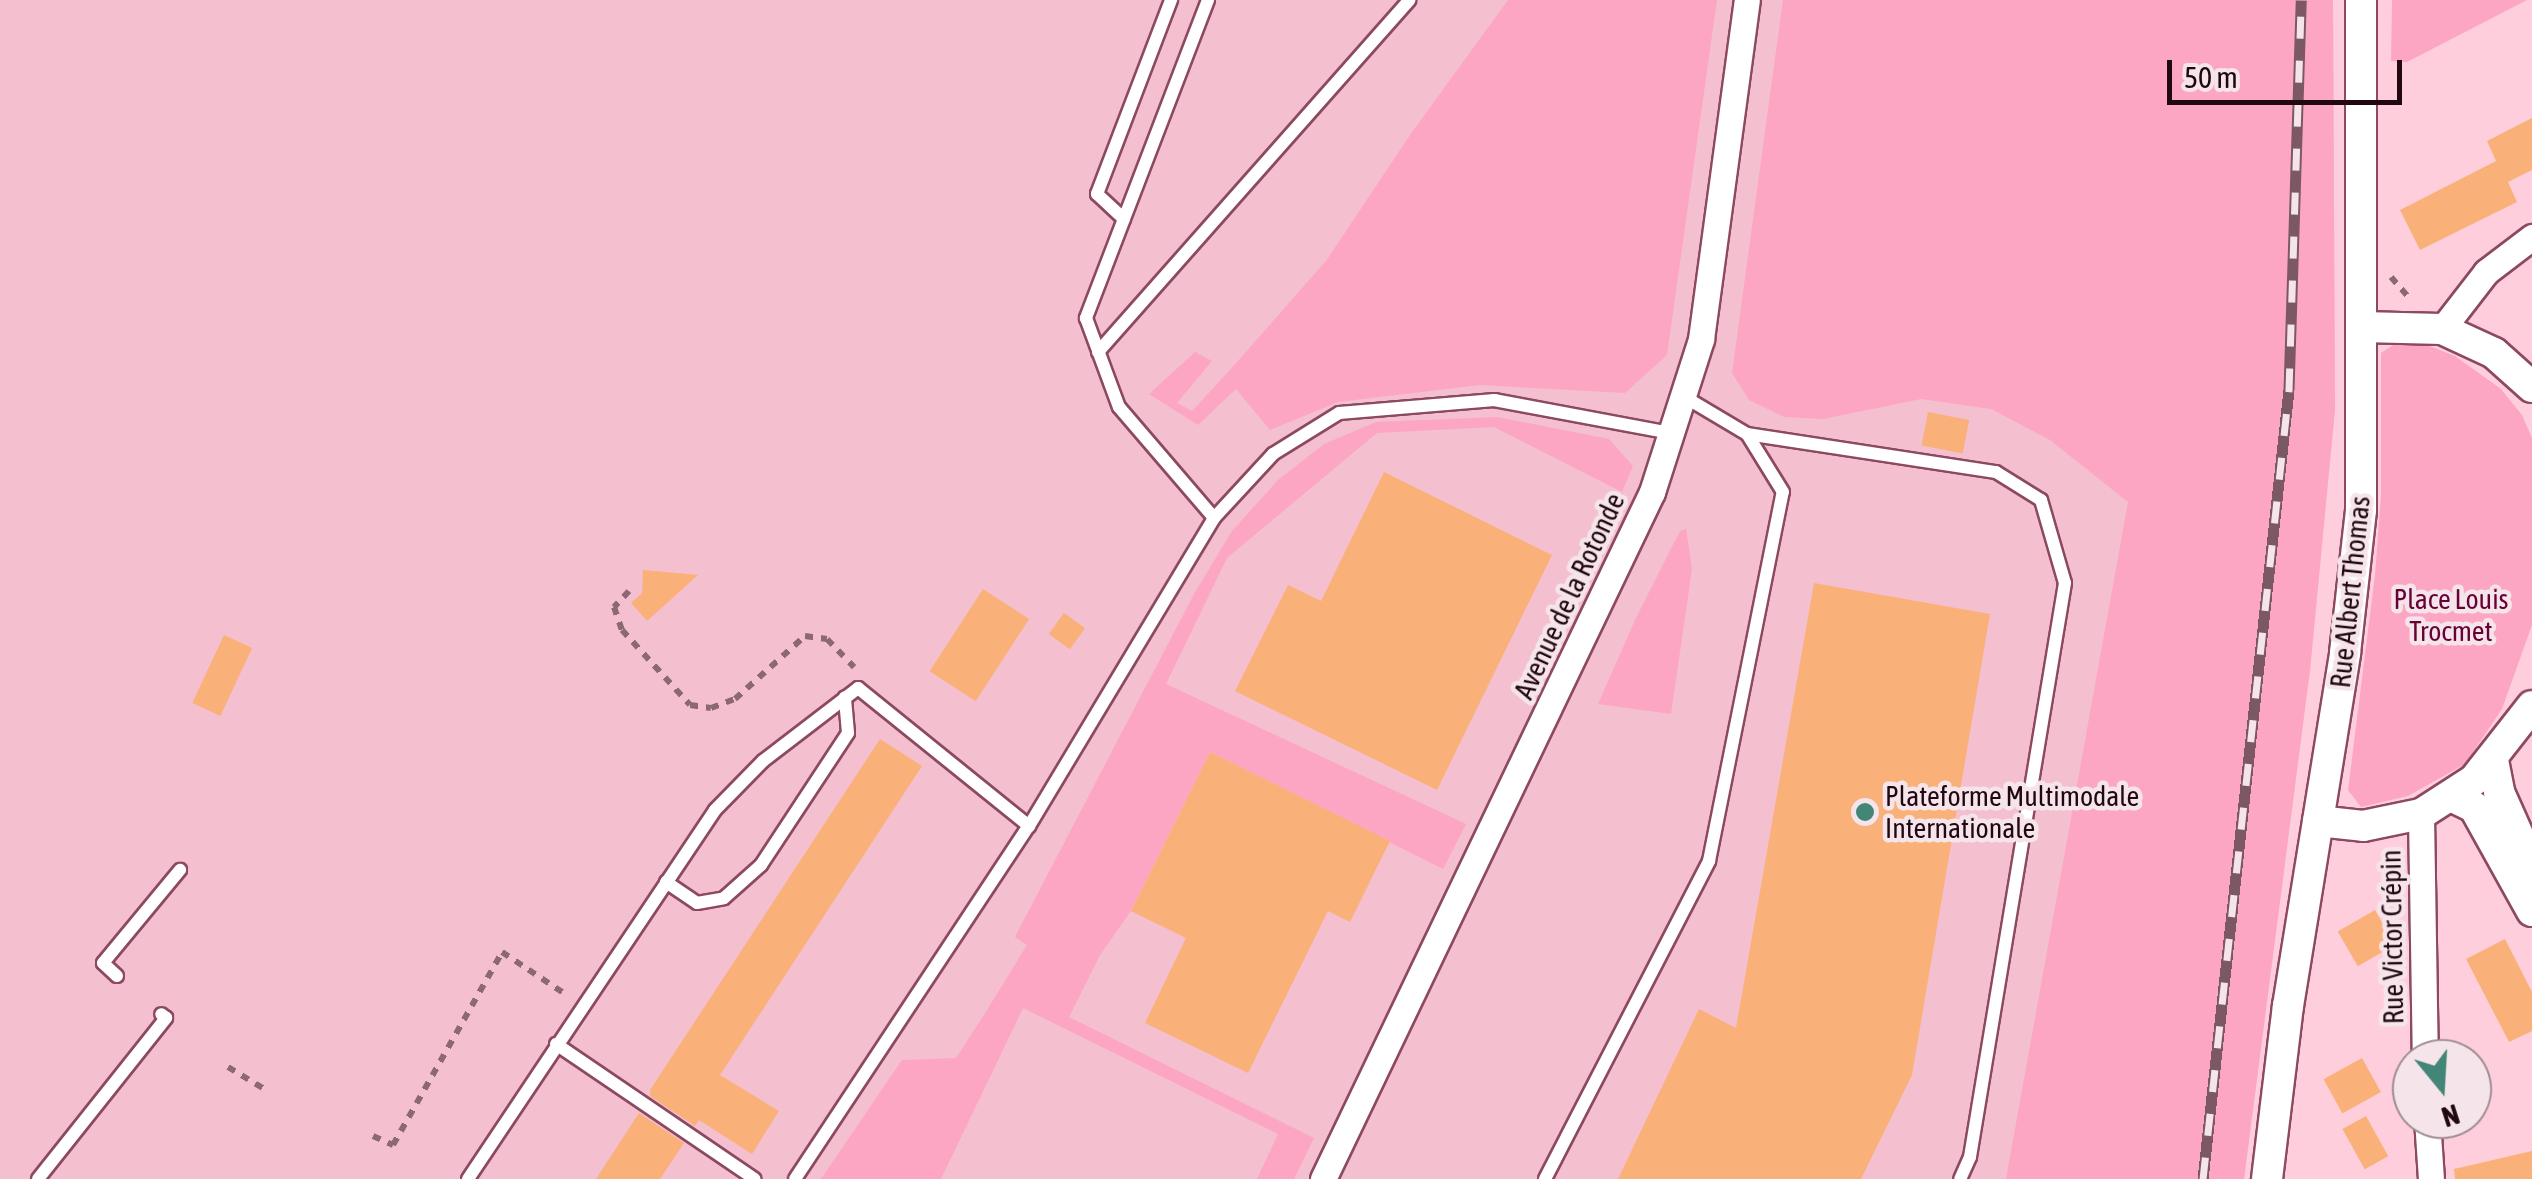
<!DOCTYPE html>
<meta charset="utf-8">
<style>
body{margin:0}
#map{position:relative;width:2532px;height:1179px;overflow:hidden;background:#fecedc;font-family:"Asap Condensed",sans-serif}
div>[style]{position:absolute}
[style*='--x']{left:calc(var(--x)*1px);top:calc(var(--y)*1px);width:calc(var(--w)*1px);rotate:calc(var(--a)*1deg)}
.built>*{inset:0;background:#f4bfcf}
.green>*{inset:0;background:#fda6c3}
.building>*{inset:0;background:#fab179;transform-origin:0 0}
.path>*{height:6px;margin-top:-3px;transform-origin:0;background:repeating-linear-gradient(90deg,#8c6874 0 8px,transparent 0 16px)}
.roads{filter:drop-shadow(2px 0 #8c4961) drop-shadow(-2px 0 #8c4961) drop-shadow(0 2px #8c4961) drop-shadow(0 -2px #8c4961)}
.service>*{height:12px;margin:-6px;padding:0 6px;transform-origin:6px;border-radius:6px;background:#fff}
.minor>*{height:25px;margin:-12.5px;padding:0 12.5px;transform-origin:12.5px;border-radius:12.5px;background:#fff}
.tertiary>*{height:30px;margin:-15px;padding:0 15px;transform-origin:15px;border-radius:15px;background:#fff}
.rail>*{height:11px;margin-top:-5.5px;transform-origin:0;background:repeating-linear-gradient(90deg,#f5e5ea 0 22px,#7b5864 0 44px);box-sizing:border-box;border-block:2px solid #7b5864}
.dots>*{width:28px;height:28px;translate:-50% -50%;box-sizing:border-box;border:5px solid #f5e5ea;border-radius:50%}
span{translate:-50% -50%;white-space:nowrap;text-align:center;line-height:1.15;-webkit-text-stroke:9px #f5e5ea;paint-order:stroke}
.street-label{font-size:28px;color:#200711}
.park-label{font-size:28px;color:#670136}
.poi-label{font-size:28px;color:#200711}
.left{translate:0 -50%;text-align:left}
.north{position:absolute;left:2392px;top:1039px;width:100px;height:100px;box-sizing:border-box;background:#f5e5ea;border:2px solid #a08c93;border-radius:50%;rotate:162deg;font-size:28px;font-weight:700;line-height:40px;text-align:center;color:#200711}
.north::after{content:'';display:block;margin:auto;width:35px;height:45px;background:#438678;clip-path:polygon(50% 0,100% 100%,50% 72%,0 100%)}
.scale{position:absolute;left:2167px;top:60px;width:235px;height:45px;box-sizing:border-box;border:5px solid #200711;border-top:0;padding-left:12px;font-size:30px;line-height:35px;white-space:nowrap;color:#200711;-webkit-text-stroke:8px #f5e5ea;paint-order:stroke}
</style>
<div id="map">
<div class="built">
<div style="clip-path:polygon(0 0,2333px 0,2335px 409px,2310px 670px,2244px 1179px,0 1179px)"></div>
</div>
<div class="green">
<div style="clip-path:polygon(1508px 0,1717px 0,1667px 355px,1625px 393px,1480px 385px,1338px 402px,1270px 430px,1236px 389px,1198px 425px,1149px 394px,1195px 352px,1212px 361px,1177px 403px,1192px 411px,1229px 371px,1326px 261px,1410px 135px)"></div>
<div style="clip-path:polygon(1783px 0,2333px 0,2335px 409px,2310px 670px,2244px 1179px,2006px 1179px,2128px 502px,2050px 440px,1991px 409px,1921px 399px,1823px 419px,1784px 417px,1749px 400px,1732px 373px)"></div>
<div style="clip-path:polygon(2392px 0,2527px 0,2407px 62px,2391px 61px)"></div>
<div style="clip-path:polygon(2398px 342px,2422px 343px,2455px 356px,2501px 389px,2522px 415px,2532px 438px,2532px 625px,2502px 709px,2465px 764px,2408px 796px,2361px 807px,2348px 790px,2375px 575px,2381px 496px,2381px 353px)"></div>
<div style="clip-path:polygon(1497px 417px,1609px 439px,1633px 466px,1622px 492px,1494px 427px,1377px 433px,1227px 558px,1166px 684px,1466px 824px,1443px 869px,1210px 752px,1131px 911px,1100px 955px,1069px 1017px,1314px 1138px,1294px 1179px,1257px 1179px,1278px 1134px,1023px 1008px,941px 1179px,821px 1179px,902px 1060px,956px 1058px,987px 1010px,1027px 945px,1015px 937px,1194px 594px,1232px 531px,1278px 480px,1324px 444px,1376px 422px)"></div>
<div style="clip-path:polygon(1686px 529px,1692px 569px,1671px 714px,1598px 704px,1636px 618px,1680px 531px)"></div>
</div>
<div class="building">
<div style="clip-path:polygon(2532px 118px,2532px 170px,2508px 182px,2517px 202px,2420px 250px,2400px 210px,2496px 161px,2487px 141px)"></div>
<div style="left:1928px;top:412px;width:42px;height:34px;rotate:11deg"></div>
<div style="clip-path:polygon(1384px 472px,1552px 555px,1437px 790px,1235px 691px,1288px 585px,1321px 601px)"></div>
<div style="clip-path:polygon(643px 570px,698px 575px,647px 621px,631px 603px,642px 593px)"></div>
<div style="clip-path:polygon(1814px 583px,1990px 614px,1912px 1075px,1861px 1179px,1618px 1179px,1699px 1009px,1736px 1028px)"></div>
<div style="left:983px;top:589px;width:55px;height:98px;rotate:33deg"></div>
<div style="left:1064px;top:613px;width:26px;height:26px;rotate:36deg"></div>
<div style="left:224px;top:635px;width:31px;height:75px;rotate:25deg"></div>
<div style="clip-path:polygon(880px 739px,922px 766px,720px 1075px,779px 1111px,752px 1154px,699px 1120px,695px 1126px,650px 1096px,650px 1090px)"></div>
<div style="clip-path:polygon(1210px 752px,1390px 841px,1350px 922px,1328px 911px,1248px 1073px,1145px 1023px,1186px 938px,1131px 911px)"></div>
<div style="left:2375px;top:910px;width:40px;height:43px;rotate:60deg"></div>
<div style="clip-path:polygon(2505px 939px,2532px 992px,2532px 1031px,2509px 1042px,2466px 959px)"></div>
<div style="left:2362px;top:1058px;width:39px;height:44px;rotate:61deg"></div>
<div style="clip-path:polygon(639px 1113px,684px 1143px,660px 1179px,596px 1179px)"></div>
<div style="left:2366px;top:1116px;width:46px;height:27px;rotate:61deg"></div>
<div style="clip-path:polygon(2532px 1151px,2532px 1179px,2455px 1179px,2454px 1169px)"></div>
</div>
<div class="path">
<div style="--x:2391;--y:277;--w:28;--a:49"></div>
<div style="--x:629;--y:591;--w:22;--a:133"></div>
<div style="--x:614;--y:607;--w:24;--a:71"></div>
<div style="--x:622;--y:630;--w:101;--a:47.8"></div>
<div style="--x:690;--y:705;--w:21;--a:8"></div>
<div style="--x:711;--y:708;--w:26;--a:-21"></div>
<div style="--x:735;--y:699;--w:94;--a:-42"></div>
<div style="--x:805;--y:636;--w:22;--a:8"></div>
<div style="--x:827;--y:639;--w:39;--a:46"></div>
<div style="--x:228;--y:1067;--w:44;--a:31.2"></div>
<div style="--x:373;--y:1136;--w:22;--a:24"></div>
<div style="--x:393;--y:1145;--w:222;--a:-60.5"></div>
<div style="--x:502;--y:952;--w:79;--a:33.7"></div>
</div>
<div class="roads">
<div class="service">
<div style="--x:1208;--y:0;--w:341;--a:111"></div>
<div style="--x:1086;--y:318;--w:95;--a:69.7"></div>
<div style="--x:1119;--y:407;--w:146;--a:49.4"></div>
<div style="--x:1124;--y:219;--w:37;--a:-137"></div>
<div style="--x:1097;--y:194;--w:208;--a:-69.1"></div>
<div style="--x:1098;--y:352;--w:470;--a:-48.5"></div>
<div style="--x:1683;--y:396;--w:74;--a:30.7"></div>
<div style="--x:1747;--y:434;--w:252;--a:8.7"></div>
<div style="--x:1996;--y:472;--w:53;--a:31.9"></div>
<div style="--x:2041;--y:500;--w:86;--a:73.9"></div>
<div style="--x:2065;--y:583;--w:582;--a:99.4"></div>
<div style="--x:1970;--y:1157;--w:24;--a:114"></div>
<div style="--x:666;--y:882;--w:37;--a:34"></div>
<div style="--x:697;--y:903;--w:27;--a:-10"></div>
<div style="--x:724;--y:898;--w:50;--a:-41.7"></div>
<div style="--x:761;--y:865;--w:158;--a:-56.6"></div>
<div style="--x:848;--y:733;--w:36;--a:-95"></div>
<div style="--x:117;--y:976;--w:19;--a:-137"></div>
<div style="--x:103;--y:963;--w:121;--a:-50.4"></div>
<div style="--x:556;--y:1044;--w:240;--a:34.2"></div>
<div style="--x:38;--y:1179;--w:206;--a:-51.5"></div>
<div style="--x:166;--y:1018;--w:6;--a:-141"></div>
<div style="--x:468;--y:1179;--w:444;--a:-56.2"></div>
<div style="--x:715;--y:810;--w:69;--a:-45.6"></div>
<div style="--x:763;--y:761;--w:120;--a:-37.5"></div>
<div style="--x:858;--y:688;--w:220;--a:38.9"></div>
<div style="--x:795;--y:1179;--w:424;--a:-56.5"></div>
<div style="--x:1029;--y:826;--w:359;--a:-59"></div>
<div style="--x:1214;--y:518;--w:87;--a:-47.3"></div>
<div style="--x:1273;--y:454;--w:78;--a:-31.8"></div>
<div style="--x:1339;--y:413;--w:156;--a:-4.8"></div>
<div style="--x:1494;--y:400;--w:179;--a:10.6"></div>
<div style="--x:1545;--y:1179;--w:358;--a:-62.7"></div>
<div style="--x:1709;--y:861;--w:376;--a:-78.7"></div>
<div style="--x:1783;--y:492;--w:68;--a:-121.8"></div>
</div>
<div class="minor">
<div style="--x:2442;--y:329;--w:72;--a:-52.3"></div>
<div style="--x:2486;--y:272;--w:58;--a:-37.3"></div>
<div style="--x:2421;--y:814;--w:245;--a:89.1"></div>
<div style="--x:2427;--y:1119;--w:60;--a:86.2"></div>
<div style="--x:1323;--y:1179;--w:762;--a:-64.41"></div>
<div style="--x:1652;--y:492;--w:161;--a:-72.2"></div>
<div style="--x:1701;--y:339;--w:342;--a:-82.3"></div>
</div>
<div class="tertiary">
<div style="--x:2362;--y:327;--w:80;--a:1.4"></div>
<div style="--x:2442;--y:329;--w:57;--a:24.8"></div>
<div style="--x:2494;--y:353;--w:51;--a:41.8"></div>
<div style="--x:2493;--y:760;--w:33;--a:79"></div>
<div style="--x:2499;--y:792;--w:81;--a:66"></div>
<div style="--x:2451;--y:796;--w:25;--a:26"></div>
<div style="--x:2474;--y:807;--w:119;--a:60.9"></div>
<div style="--x:2318;--y:821;--w:45;--a:6.3"></div>
<div style="--x:2363;--y:826;--w:59;--a:-11.7"></div>
<div style="--x:2421;--y:814;--w:63;--a:-32.7"></div>
<div style="--x:2474;--y:780;--w:94;--a:-51.9"></div>
<div style="--x:2267;--y:1179;--w:174;--a:-83.1"></div>
<div style="--x:2288;--y:1006;--w:358;--a:-80.8"></div>
<div style="--x:2345;--y:653;--w:144;--a:-83.6"></div>
<div style="--x:2361;--y:510;--w:510;--a:-90"></div>
</div>
</div>
<div class="rail">
<div style="--x:2203;--y:1179;--w:794;--a:-83.78"></div>
<div style="--x:2289;--y:390;--w:390;--a:-88.2"></div>
</div>
<div class="dots">
<div style="left:1865px;top:812px;background:#438678"></div>
</div>
<div class="street-label">
<span style="left:2350px;top:592px;rotate:-84deg">Rue Albert Thomas</span>
<span style="left:1569px;top:596px;rotate:-65deg">Avenue de la Rotonde</span>
<span style="left:2392px;top:937px;rotate:-91deg">Rue Victor Crépin</span>
</div>
<div class="park-label">
<span style="left:2451px;top:615px">Place Louis<br>Trocmet</span>
</div>
<div class="poi-label">
<span class="left" style="left:1885px;top:812px">Plateforme Multimodale<br>Internationale</span>
</div>
<div class="north">N</div>
<div class="scale">50 m</div>
</div>
